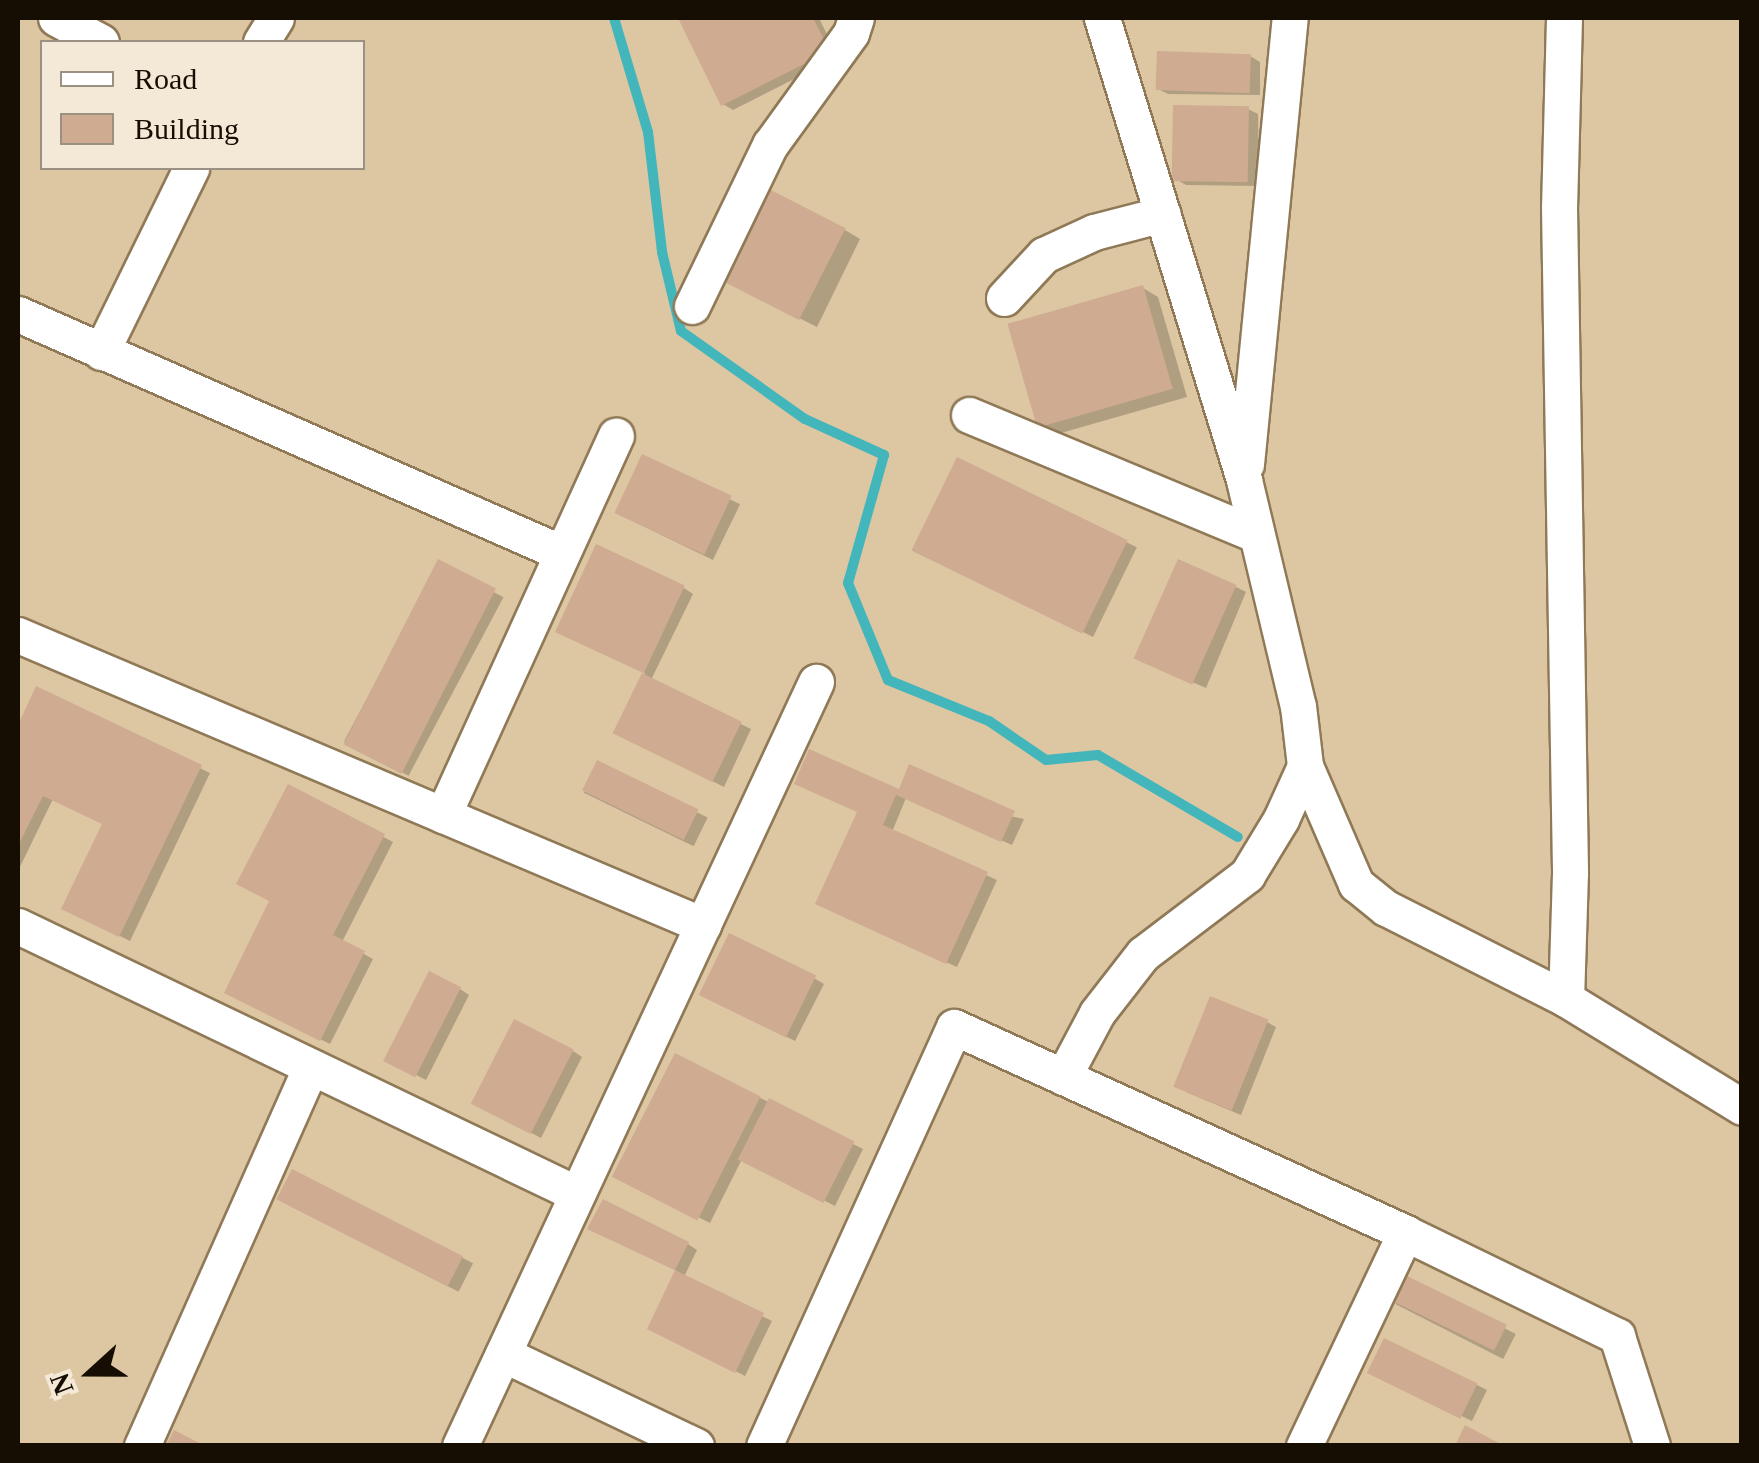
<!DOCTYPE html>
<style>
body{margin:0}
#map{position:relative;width:1759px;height:1463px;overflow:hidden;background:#ddc6a2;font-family:"Times New Roman",serif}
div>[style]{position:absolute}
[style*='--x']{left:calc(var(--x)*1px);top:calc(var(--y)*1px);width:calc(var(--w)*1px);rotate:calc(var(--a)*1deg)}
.shadow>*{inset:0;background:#0003;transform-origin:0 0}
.stream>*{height:10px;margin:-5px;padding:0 5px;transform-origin:5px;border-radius:5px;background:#42b6bb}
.building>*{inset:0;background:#ceab91;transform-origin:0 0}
.roads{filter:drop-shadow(2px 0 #8f7957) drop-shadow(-2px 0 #8f7957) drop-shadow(0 2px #8f7957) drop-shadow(0 -2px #8f7957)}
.minor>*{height:35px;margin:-17.5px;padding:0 17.5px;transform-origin:17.5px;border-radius:17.5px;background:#fff}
span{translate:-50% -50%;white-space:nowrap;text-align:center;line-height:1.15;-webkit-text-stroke:8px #f4e9d6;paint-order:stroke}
.frame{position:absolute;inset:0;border:20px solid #160e03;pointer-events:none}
.legend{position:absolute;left:40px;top:40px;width:325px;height:130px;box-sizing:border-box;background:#f4e9d6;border:2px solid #9b9182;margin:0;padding:12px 18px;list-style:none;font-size:30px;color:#160e03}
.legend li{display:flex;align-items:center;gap:20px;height:50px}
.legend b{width:50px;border:2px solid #9b9182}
.north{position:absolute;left:40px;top:1323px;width:100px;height:100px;-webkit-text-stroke:8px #f4e9d6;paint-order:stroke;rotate:249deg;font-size:28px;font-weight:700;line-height:40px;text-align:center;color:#160e03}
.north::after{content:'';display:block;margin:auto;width:35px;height:45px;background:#160e03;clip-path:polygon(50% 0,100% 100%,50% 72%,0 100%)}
</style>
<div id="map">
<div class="shadow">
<div style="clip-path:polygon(681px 18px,819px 18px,838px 57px,733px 110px,723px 104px)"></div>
<div style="clip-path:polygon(1250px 56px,1260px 62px,1260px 95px,1168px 94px,1158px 89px)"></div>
<div style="clip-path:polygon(1248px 109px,1258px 114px,1259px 186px,1186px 185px,1176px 179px)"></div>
<div style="clip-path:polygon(845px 230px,860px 239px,817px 327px,735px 286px)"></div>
<div style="clip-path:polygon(1143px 288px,1158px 297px,1187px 397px,1054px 435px,1038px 426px)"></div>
<div style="left:643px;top:457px;width:108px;height:62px;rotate:26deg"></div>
<div style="left:958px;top:460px;width:199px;height:100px;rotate:26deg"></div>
<div style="left:439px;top:563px;width:73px;height:202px;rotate:28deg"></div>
<div style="clip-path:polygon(1236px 587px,1246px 592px,1206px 688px,1148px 663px)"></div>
<div style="clip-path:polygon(684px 588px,693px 594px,651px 680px,751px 729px,724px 787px,616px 732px,645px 673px,567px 637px)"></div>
<div style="clip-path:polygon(37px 689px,210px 773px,130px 941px,74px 913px,105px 823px,53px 799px,18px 871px,18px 730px)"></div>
<div style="left:598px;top:764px;width:122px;height:32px;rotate:26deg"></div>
<div style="clip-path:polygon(289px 787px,393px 842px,342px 942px,373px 959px,330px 1044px,236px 997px,272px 900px)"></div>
<div style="clip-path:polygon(900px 792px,1024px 819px,1012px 845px,906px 798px,892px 832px,997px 880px,957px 967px,828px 909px,860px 812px)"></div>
<div style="clip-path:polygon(814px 978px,824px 984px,795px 1041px,711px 999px)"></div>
<div style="clip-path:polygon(460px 989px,469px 995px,426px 1080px,387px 1060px)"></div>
<div style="clip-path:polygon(1267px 1022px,1276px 1027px,1241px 1115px,1186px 1092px)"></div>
<div style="clip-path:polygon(573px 1051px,582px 1057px,541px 1138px,474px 1103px)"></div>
<div style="clip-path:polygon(676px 1056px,863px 1149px,835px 1206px,742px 1159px,710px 1223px,626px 1181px)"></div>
<div style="left:294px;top:1172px;width:201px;height:32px;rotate:27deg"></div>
<div style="clip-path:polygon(600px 1234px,688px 1244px,697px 1250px,684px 1277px,772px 1321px,745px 1376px,651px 1328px,677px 1271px)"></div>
<div style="left:1408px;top:1279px;width:121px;height:28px;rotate:27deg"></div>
<div style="clip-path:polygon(1380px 1377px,1477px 1385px,1487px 1390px,1472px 1421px)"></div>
</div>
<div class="stream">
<div style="--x:614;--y:18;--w:119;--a:73.4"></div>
<div style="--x:648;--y:132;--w:121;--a:83.3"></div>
<div style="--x:662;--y:252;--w:81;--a:76.5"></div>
<div style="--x:681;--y:331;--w:152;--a:35.4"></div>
<div style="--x:805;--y:419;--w:87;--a:24.5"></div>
<div style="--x:884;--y:455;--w:133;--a:105.7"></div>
<div style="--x:848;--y:583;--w:105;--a:67.6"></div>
<div style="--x:888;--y:680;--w:109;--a:22.1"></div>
<div style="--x:989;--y:721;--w:69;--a:34.4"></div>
<div style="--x:1046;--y:760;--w:52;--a:-5.5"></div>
<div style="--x:1098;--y:755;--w:162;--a:30.4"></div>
</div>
<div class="building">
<div style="clip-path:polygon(678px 18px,813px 18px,830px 51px,721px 106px)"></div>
<div style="left:1157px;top:51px;width:94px;height:39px;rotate:2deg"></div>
<div style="left:1173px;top:105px;width:76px;height:76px;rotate:1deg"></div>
<div style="left:761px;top:185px;width:95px;height:103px;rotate:27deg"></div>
<div style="left:1143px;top:285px;width:108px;height:141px;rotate:74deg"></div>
<div style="left:642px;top:454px;width:99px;height:65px;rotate:25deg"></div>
<div style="left:957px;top:457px;width:190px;height:104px;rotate:26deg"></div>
<div style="left:596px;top:544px;width:98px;height:97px;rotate:25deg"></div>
<div style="left:438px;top:559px;width:65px;height:208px;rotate:27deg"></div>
<div style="left:1178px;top:559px;width:64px;height:109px;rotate:24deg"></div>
<div style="left:642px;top:673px;width:111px;height:67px;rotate:26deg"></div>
<div style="clip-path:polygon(36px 686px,202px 765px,119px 937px,61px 909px,102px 824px,43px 796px,18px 846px,18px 725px)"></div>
<div style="clip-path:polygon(809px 749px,899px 789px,909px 764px,1015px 811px,1001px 842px,896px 795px,883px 825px,988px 872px,946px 964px,815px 904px,857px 812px,794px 784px)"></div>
<div style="left:597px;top:760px;width:113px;height:34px;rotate:26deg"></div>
<div style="clip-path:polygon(288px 784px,385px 834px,333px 935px,365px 951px,320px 1041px,224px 993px,269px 901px,236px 884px)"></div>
<div style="left:729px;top:933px;width:97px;height:69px;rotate:26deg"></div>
<div style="left:429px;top:971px;width:36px;height:101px;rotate:27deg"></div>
<div style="left:1210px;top:996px;width:63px;height:98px;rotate:22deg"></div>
<div style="left:514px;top:1019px;width:67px;height:95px;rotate:27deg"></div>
<div style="left:675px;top:1053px;width:96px;height:139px;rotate:27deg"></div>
<div style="left:769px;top:1098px;width:96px;height:69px;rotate:27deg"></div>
<div style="left:292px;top:1169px;width:192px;height:34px;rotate:27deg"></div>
<div style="clip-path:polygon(603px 1199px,689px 1242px,675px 1270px,764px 1313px,735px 1373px,647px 1329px,675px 1270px,587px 1229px)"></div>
<div style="left:1407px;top:1276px;width:111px;height:29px;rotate:26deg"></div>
<div style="left:1384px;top:1338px;width:104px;height:39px;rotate:26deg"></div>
<div style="clip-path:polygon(1465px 1425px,1504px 1446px,1455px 1446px)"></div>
<div style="clip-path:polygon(174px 1430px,205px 1446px,166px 1446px)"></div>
</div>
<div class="roads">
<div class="minor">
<div style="--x:56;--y:18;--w:51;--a:28.1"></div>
<div style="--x:1102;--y:18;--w:483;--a:72.9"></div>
<div style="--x:1244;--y:480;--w:232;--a:76.6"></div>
<div style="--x:1298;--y:706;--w:60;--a:83.3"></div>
<div style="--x:1305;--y:766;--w:129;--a:66.6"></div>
<div style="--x:1356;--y:884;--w:38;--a:39"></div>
<div style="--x:1386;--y:908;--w:202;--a:26.8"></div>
<div style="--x:1566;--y:999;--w:206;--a:31.5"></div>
<div style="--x:1564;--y:18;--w:189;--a:91.5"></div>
<div style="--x:1559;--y:207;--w:666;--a:89.05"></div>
<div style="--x:1570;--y:873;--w:126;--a:91.8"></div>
<div style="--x:261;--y:42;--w:28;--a:-58"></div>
<div style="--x:1004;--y:298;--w:59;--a:-47.1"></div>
<div style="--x:1044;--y:255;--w:55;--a:-24.7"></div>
<div style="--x:1094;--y:232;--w:71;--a:-14.6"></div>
<div style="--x:692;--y:306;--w:179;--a:-64.2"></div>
<div style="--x:770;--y:145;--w:138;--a:-54.1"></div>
<div style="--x:851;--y:33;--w:16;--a:-72"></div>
<div style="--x:18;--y:314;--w:594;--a:23.72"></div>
<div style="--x:101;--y:352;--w:205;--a:-63.9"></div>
<div style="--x:969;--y:415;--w:310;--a:22.6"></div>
<div style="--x:1246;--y:464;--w:448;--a:-84.4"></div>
<div style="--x:18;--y:635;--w:744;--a:22.95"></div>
<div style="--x:443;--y:815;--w:417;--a:-65.5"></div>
<div style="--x:18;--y:926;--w:620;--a:25.61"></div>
<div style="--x:1063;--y:1077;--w:72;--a:-62"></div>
<div style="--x:1097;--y:1013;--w:75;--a:-52.1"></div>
<div style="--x:1143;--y:954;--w:131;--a:-37.2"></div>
<div style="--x:1247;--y:875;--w:66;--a:-58.7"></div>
<div style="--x:1281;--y:819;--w:58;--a:-65.6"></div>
<div style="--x:503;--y:1354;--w:214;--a:25.5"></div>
<div style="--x:142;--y:1446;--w:415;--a:-66"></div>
<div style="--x:460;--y:1446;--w:843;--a:-65.02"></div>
<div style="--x:764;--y:1446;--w:460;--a:-65.6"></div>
<div style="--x:954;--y:1027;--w:496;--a:24.5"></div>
<div style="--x:1405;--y:1233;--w:236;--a:25.9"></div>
<div style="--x:1617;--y:1336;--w:115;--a:72.3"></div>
<div style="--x:1304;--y:1446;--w:236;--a:-64.6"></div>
</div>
</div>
<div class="frame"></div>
<ul class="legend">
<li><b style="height:12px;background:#fff"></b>Road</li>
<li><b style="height:28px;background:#ceab91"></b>Building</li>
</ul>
<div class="north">N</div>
</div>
